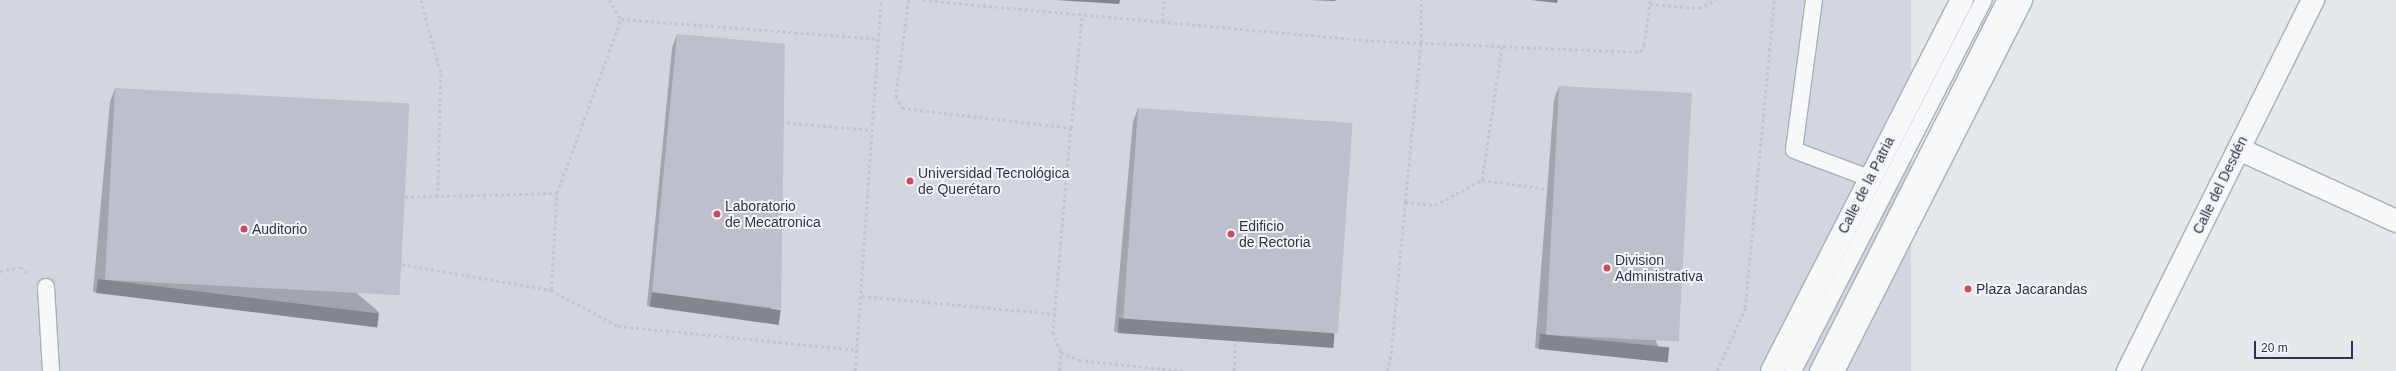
<!DOCTYPE html>
<meta charset="utf-8">
<style>
body{margin:0}
#map{position:relative;width:2396px;height:371px;overflow:hidden;background:#e4e7ec;font-family:Helvetica,sans-serif}
div>[style]{position:absolute}
[style*='--x']{left:calc(var(--x)*1px);top:calc(var(--y)*1px);width:calc(var(--w)*1px);rotate:calc(var(--a)*1deg)}
.built>*{inset:0;background:#d2d6de;transform-origin:0 0}
.path>*{height:2.5px;margin-top:-1.25px;transform-origin:0;background:repeating-linear-gradient(90deg,#c2c5cb 0 3px,transparent 0 6px)}
.roads{filter:drop-shadow(1px 0 #a9aeb7) drop-shadow(-1px 0 #a9aeb7) drop-shadow(0 1px #a9aeb7) drop-shadow(0 -1px #a9aeb7)}
.service>*{height:16px;margin:-8px;padding:0 8px;transform-origin:8px;border-radius:8px;background:#f7f8fa}
.minor>*{height:22px;margin:-11px;padding:0 11px;transform-origin:11px;border-radius:11px;background:#f7f8fa}
.tertiary>*{height:22px;margin:-11px;padding:0 11px;transform-origin:11px;border-radius:11px;background:#f7f8fa}
.wall>*{inset:0;background:#a1a5ae}
.shaded-wall>*{inset:0;background:#83868d;transform-origin:0 0}
.building>*{inset:0;background:#bbc0ca;transform-origin:0 0}
.dots>*{width:11px;height:11px;translate:-50% -50%;box-sizing:border-box;border:2px solid #f4f6f9;border-radius:50%}
span{translate:-50% -50%;white-space:nowrap;text-align:center;line-height:1.15;-webkit-text-stroke:4px #f4f6f9;paint-order:stroke}
.poi-label{font-size:14px;color:#2b3445}
.left{translate:0 -50%;text-align:left}
.street-label{font-size:14px;color:#2b3445}
.scale{position:absolute;left:2254px;top:341px;width:99px;height:18px;box-sizing:border-box;border:2px solid #2b3445;border-top:0;padding-left:5px;font-size:12px;line-height:14px;white-space:nowrap;color:#2b3445;-webkit-text-stroke:3px #f4f6f9;paint-order:stroke}
</style>
<div id="map">
<div class="built">
<div style="left:0;top:0;width:1911px;height:371px"></div>
</div>
<div class="path">
<div style="--x:421;--y:0;--w:77;--a:74.9"></div>
<div style="--x:441;--y:74;--w:121;--a:91.4"></div>
<div style="--x:609;--y:0;--w:22;--a:58"></div>
<div style="--x:909;--y:0;--w:97;--a:97.7"></div>
<div style="--x:896;--y:96;--w:13;--a:63"></div>
<div style="--x:902;--y:108;--w:170;--a:6.7"></div>
<div style="--x:1071;--y:128;--w:115;--a:-84.5"></div>
<div style="--x:923;--y:0;--w:456;--a:5.2"></div>
<div style="--x:1377;--y:41;--w:263;--a:2.4"></div>
<div style="--x:1640;--y:52;--w:8;--a:-60"></div>
<div style="--x:1644;--y:45;--w:45;--a:-82.4"></div>
<div style="--x:1650;--y:4;--w:49;--a:4.7"></div>
<div style="--x:1699;--y:8;--w:19;--a:-25"></div>
<div style="--x:621;--y:19;--w:258;--a:4.4"></div>
<div style="--x:1162;--y:22;--w:22;--a:-85"></div>
<div style="--x:781;--y:122;--w:91;--a:5"></div>
<div style="--x:1071;--y:128;--w:205;--a:95"></div>
<div style="--x:1053;--y:332;--w:22;--a:68"></div>
<div style="--x:1061;--y:352;--w:20;--a:24"></div>
<div style="--x:1079;--y:360;--w:104;--a:6.1"></div>
<div style="--x:1482;--y:180;--w:66;--a:7.9"></div>
<div style="--x:393;--y:197;--w:164;--a:-1.4"></div>
<div style="--x:557;--y:193;--w:185;--a:-69.8"></div>
<div style="--x:1405;--y:202;--w:160;--a:-84.3"></div>
<div style="--x:1421;--y:43;--w:43;--a:-90"></div>
<div style="--x:384;--y:261;--w:169;--a:9.9"></div>
<div style="--x:551;--y:290;--w:97;--a:-86.5"></div>
<div style="--x:0;--y:271;--w:21;--a:-11"></div>
<div style="--x:21;--y:267;--w:8;--a:40"></div>
<div style="--x:551;--y:290;--w:76;--a:28.2"></div>
<div style="--x:618;--y:326;--w:241;--a:5.7"></div>
<div style="--x:862;--y:296;--w:194;--a:5.3"></div>
<div style="--x:855;--y:371;--w:372;--a:-86"></div>
<div style="--x:1059;--y:371;--w:19;--a:-84"></div>
<div style="--x:1234;--y:371;--w:31;--a:-88"></div>
<div style="--x:1387;--y:371;--w:17;--a:-77"></div>
<div style="--x:1391;--y:354;--w:153;--a:-84.7"></div>
<div style="--x:1405;--y:202;--w:30;--a:6"></div>
<div style="--x:1435;--y:205;--w:53;--a:-28"></div>
<div style="--x:1482;--y:180;--w:136;--a:-81.6"></div>
<div style="--x:1717;--y:371;--w:69;--a:-66"></div>
<div style="--x:1745;--y:308;--w:309;--a:-84.6"></div>
</div>
<div class="roads">
<div class="service">
<div style="--x:1814;--y:0;--w:151;--a:97.6"></div>
<div style="--x:1794;--y:150;--w:80;--a:20.5"></div>
<div style="--x:46;--y:287;--w:84;--a:86.6"></div>
<div style="--x:1793;--y:371;--w:417;--a:-62.8"></div>
<div style="--x:1818;--y:371;--w:415;--a:-63.2"></div>
</div>
<div class="minor">
<div style="--x:2239;--y:149;--w:173;--a:24.6"></div>
<div style="--x:2128;--y:371;--w:415;--a:-63.5"></div>
</div>
<div class="tertiary">
<div style="--x:1772;--y:371;--w:417;--a:-62.9"></div>
<div style="--x:1833;--y:371;--w:416;--a:-63.1"></div>
</div>
</div>
<div class="wall">
<div style="clip-path:polygon(677px 34px,776px 322px,647px 306px,672px 48px)"></div>
<div style="clip-path:polygon(1559px 86px,1664px 362px,1535px 348px,1554px 100px)"></div>
<div style="clip-path:polygon(115px 88px,379px 312px,374px 326px,93px 292px,110px 102px)"></div>
<div style="clip-path:polygon(1138px 108px,1334px 333px,1329px 347px,1114px 332px,1133px 122px)"></div>
</div>
<div class="shaded-wall">
<div style="clip-path:polygon(1056px 0,1120px 0,1119px 4px)"></div>
<div style="clip-path:polygon(1310px 0,1336px 0,1335px 1px)"></div>
<div style="clip-path:polygon(1531px 0,1558px 0,1557px 3px)"></div>
<div style="left:98px;top:279px;width:283px;height:14px;rotate:7deg"></div>
<div style="left:652px;top:292px;width:130px;height:15px;rotate:8deg"></div>
<div style="left:1119px;top:318px;width:216px;height:15px;rotate:4deg"></div>
<div style="left:1540px;top:334px;width:130px;height:15px;rotate:6deg"></div>
</div>
<div class="building">
<div style="clip-path:polygon(677px 34px,785px 44px,781px 309px,652px 292px)"></div>
<div style="left:1559px;top:86px;width:133px;height:249px;rotate:3deg"></div>
<div style="left:115px;top:88px;width:295px;height:192px;rotate:3deg"></div>
<div style="left:1138px;top:108px;width:215px;height:211px;rotate:4deg"></div>
</div>
<div class="dots">
<div style="left:910px;top:181px;background:#d1495b"></div>
<div style="left:717px;top:214px;background:#d1495b"></div>
<div style="left:244px;top:229px;background:#d1495b"></div>
<div style="left:1231px;top:234px;background:#d1495b"></div>
<div style="left:1607px;top:268px;background:#d1495b"></div>
<div style="left:1968px;top:289px;background:#d1495b"></div>
</div>
<div class="poi-label">
<span class="left" style="left:918px;top:181px">Universidad Tecnológica<br>de Querétaro</span>
<span class="left" style="left:725px;top:214px">Laboratorio<br>de Mecatronica</span>
<span class="left" style="left:1239px;top:234px">Edificio<br>de Rectoria</span>
<span class="left" style="left:252px;top:229px">Auditorio</span>
<span class="left" style="left:1615px;top:268px">Division<br>Administrativa</span>
<span class="left" style="left:1976px;top:289px">Plaza Jacarandas</span>
</div>
<div class="street-label">
<span style="left:1866px;top:185px;rotate:-63deg">Calle de la Patria</span>
<span style="left:2220px;top:185px;rotate:-64deg">Calle del Desdén</span>
</div>
<div class="scale">20 m</div>
</div>
